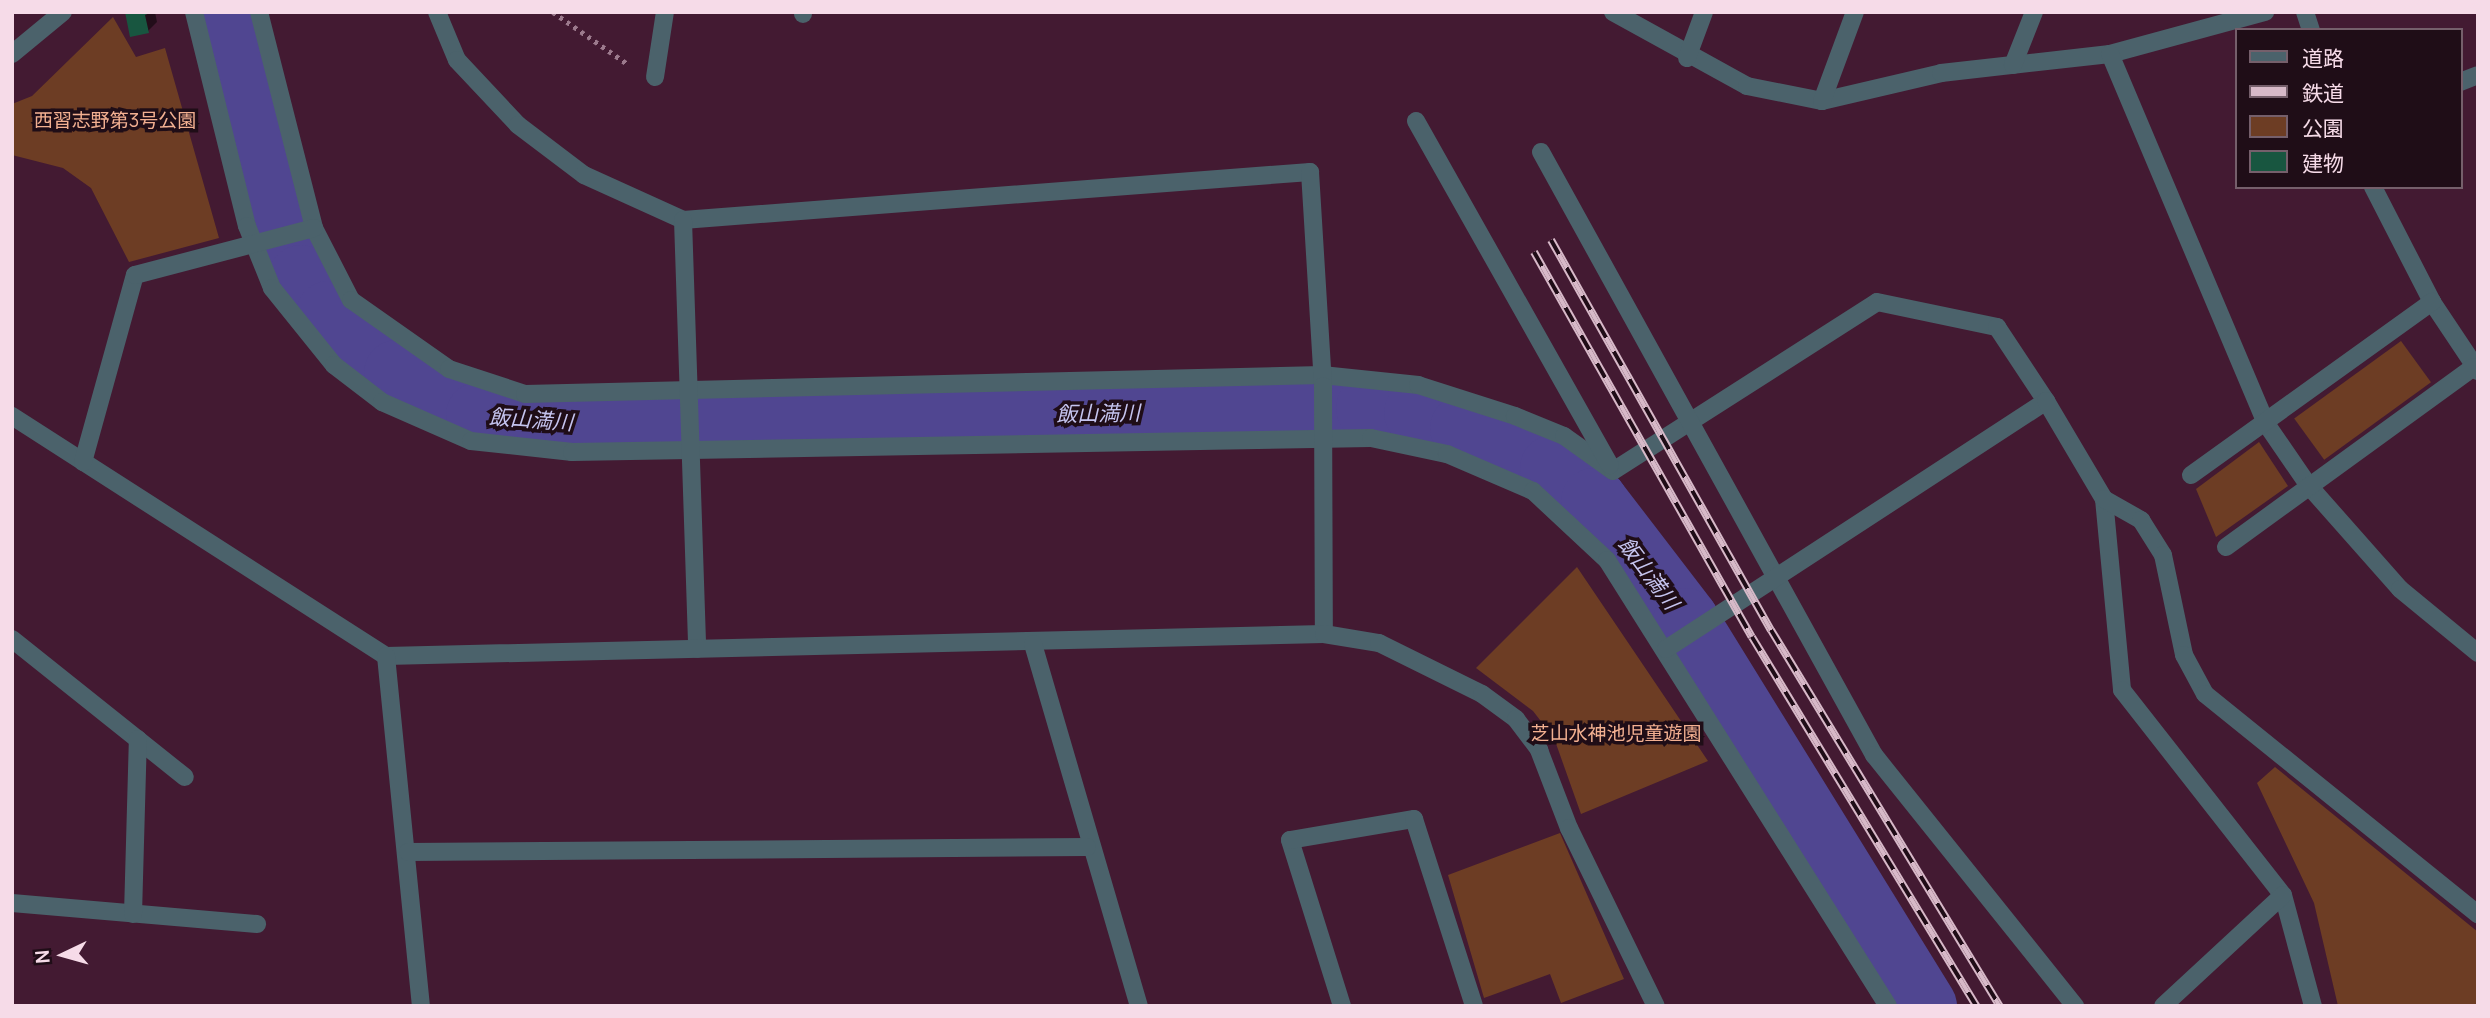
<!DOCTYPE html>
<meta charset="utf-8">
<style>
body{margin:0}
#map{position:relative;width:2490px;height:1018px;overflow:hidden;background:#431a32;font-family:Manrope,"Noto Sans JP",sans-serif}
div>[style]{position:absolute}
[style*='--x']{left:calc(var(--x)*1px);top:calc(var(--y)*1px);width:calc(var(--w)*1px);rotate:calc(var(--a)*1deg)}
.green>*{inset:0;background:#6d3d24;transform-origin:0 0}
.shadow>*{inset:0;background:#0007}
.river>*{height:66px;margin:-33px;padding:0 33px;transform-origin:33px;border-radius:33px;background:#504691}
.building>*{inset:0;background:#185640}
.path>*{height:4.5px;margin-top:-2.25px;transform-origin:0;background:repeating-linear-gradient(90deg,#9c7a8d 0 3.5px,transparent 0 8.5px)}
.minor>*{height:18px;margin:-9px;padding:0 9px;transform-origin:9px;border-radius:9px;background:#4b626b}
.rail>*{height:8px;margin-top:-4px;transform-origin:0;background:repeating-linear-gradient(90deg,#1f0d17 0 16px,#d7b9c8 0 32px);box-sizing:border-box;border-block:2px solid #d7b9c8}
span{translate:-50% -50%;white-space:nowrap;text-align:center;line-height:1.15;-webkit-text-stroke:7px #1f0d17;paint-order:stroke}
.park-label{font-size:19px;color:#f3b091}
.water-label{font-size:21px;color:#c5c4ef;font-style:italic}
.frame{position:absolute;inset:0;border:14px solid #f6dbe8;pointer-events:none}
.legend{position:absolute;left:2235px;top:28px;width:228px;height:161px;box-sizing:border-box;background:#1f0d17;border:2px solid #755f6b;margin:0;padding:9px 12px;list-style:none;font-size:21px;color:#f6dbe8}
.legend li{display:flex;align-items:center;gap:14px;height:35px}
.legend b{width:35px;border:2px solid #755f6b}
.north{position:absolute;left:28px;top:920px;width:70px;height:70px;-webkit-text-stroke:5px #1f0d17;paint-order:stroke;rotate:265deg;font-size:19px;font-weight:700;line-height:28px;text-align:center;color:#f6dbe8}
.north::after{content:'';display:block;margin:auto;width:24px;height:32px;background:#f6dbe8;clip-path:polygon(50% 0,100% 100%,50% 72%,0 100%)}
</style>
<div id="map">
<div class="green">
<div style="clip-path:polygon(113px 17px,136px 57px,165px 48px,219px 238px,129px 262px,91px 188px,63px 168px,12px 155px,12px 104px,32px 96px)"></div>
<div style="left:2401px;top:341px;width:51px;height:132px;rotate:54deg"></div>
<div style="clip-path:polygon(2259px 442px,2288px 486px,2216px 537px,2196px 489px)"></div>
<div style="clip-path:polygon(1577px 567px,1708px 761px,1581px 814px,1554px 738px,1533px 711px,1476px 668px)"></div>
<div style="clip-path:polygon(2275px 767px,2478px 932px,2478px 1006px,2338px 1006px,2314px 903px,2257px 783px)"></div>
<div style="clip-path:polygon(1560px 833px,1624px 979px,1561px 1003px,1550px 974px,1484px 998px,1448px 875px)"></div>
</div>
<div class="shadow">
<div style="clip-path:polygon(127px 12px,155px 12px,157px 22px,148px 31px)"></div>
</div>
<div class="river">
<div style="--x:228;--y:12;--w:276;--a:74.7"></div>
<div style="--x:301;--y:278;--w:46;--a:52.1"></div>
<div style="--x:329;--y:314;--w:90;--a:40.9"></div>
<div style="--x:397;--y:373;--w:92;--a:27.1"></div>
<div style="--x:479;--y:415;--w:95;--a:4.8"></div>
<div style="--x:574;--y:423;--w:795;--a:-1.08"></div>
<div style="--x:1369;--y:408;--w:48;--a:5.9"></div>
<div style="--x:1417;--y:413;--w:48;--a:18.1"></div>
<div style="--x:1463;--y:428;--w:98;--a:24"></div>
<div style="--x:1553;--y:468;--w:53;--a:38.8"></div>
<div style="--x:1594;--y:501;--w:151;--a:52.5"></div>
<div style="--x:1686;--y:621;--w:453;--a:58.3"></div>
</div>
<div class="building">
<div style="clip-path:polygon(125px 12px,152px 12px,145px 15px,149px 33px,130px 37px)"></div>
</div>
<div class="path">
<div style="--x:553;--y:12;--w:93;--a:34.9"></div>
</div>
<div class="minor">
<div style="--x:194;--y:12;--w:220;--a:76.1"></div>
<div style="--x:247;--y:226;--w:67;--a:68"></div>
<div style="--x:272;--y:288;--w:99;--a:51.2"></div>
<div style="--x:334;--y:365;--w:61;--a:37.6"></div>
<div style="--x:382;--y:402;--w:97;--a:23.7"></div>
<div style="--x:471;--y:441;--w:102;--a:6.2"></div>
<div style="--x:572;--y:452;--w:799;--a:-1"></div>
<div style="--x:1371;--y:438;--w:78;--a:11.9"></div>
<div style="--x:1447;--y:454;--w:94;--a:23.3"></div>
<div style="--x:1533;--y:491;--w:101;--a:43"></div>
<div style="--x:1607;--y:560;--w:527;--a:57.79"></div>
<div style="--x:259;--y:12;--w:223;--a:75.7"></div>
<div style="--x:314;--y:228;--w:81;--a:62.8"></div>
<div style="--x:351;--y:300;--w:120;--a:35.1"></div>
<div style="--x:449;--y:369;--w:80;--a:18.2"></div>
<div style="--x:525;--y:394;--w:797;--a:-1.37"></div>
<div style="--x:1322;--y:375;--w:97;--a:5.9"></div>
<div style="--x:1418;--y:385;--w:102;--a:17.7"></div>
<div style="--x:1515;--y:416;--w:53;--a:22.2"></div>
<div style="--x:1564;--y:436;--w:60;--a:35.5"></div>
<div style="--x:1613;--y:471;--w:313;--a:-32.6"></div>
<div style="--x:1877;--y:302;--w:123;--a:11.8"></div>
<div style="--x:1997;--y:327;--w:89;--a:56.5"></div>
<div style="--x:437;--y:12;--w:52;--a:67.4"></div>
<div style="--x:457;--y:60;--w:89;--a:46.8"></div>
<div style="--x:518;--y:125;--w:83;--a:37.1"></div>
<div style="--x:584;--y:175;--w:109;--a:24.4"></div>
<div style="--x:683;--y:220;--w:629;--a:-4.38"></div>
<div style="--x:1310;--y:172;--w:214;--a:86.5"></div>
<div style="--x:1323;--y:386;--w:248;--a:89.8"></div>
<div style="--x:1613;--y:12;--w:153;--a:28.9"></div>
<div style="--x:1747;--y:86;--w:76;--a:11.3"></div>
<div style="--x:1822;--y:101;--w:122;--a:-13.2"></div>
<div style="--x:1941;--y:73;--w:170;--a:-6.4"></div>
<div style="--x:2110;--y:54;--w:161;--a:-15.2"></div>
<div style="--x:2305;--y:12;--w:19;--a:72"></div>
<div style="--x:803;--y:14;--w:2;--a:-90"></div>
<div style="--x:12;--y:54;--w:66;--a:-39.5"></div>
<div style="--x:2110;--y:54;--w:403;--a:67.1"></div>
<div style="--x:2267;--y:425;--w:74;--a:55.5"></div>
<div style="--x:2309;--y:486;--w:137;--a:48.5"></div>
<div style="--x:2400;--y:589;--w:101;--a:39.4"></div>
<div style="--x:1687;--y:58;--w:49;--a:-69.7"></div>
<div style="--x:2013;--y:65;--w:57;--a:-68.4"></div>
<div style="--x:655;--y:77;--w:66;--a:-81.3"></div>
<div style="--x:2460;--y:82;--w:19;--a:-21"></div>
<div style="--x:1822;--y:101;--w:95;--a:-69.7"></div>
<div style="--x:1416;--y:121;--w:395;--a:60.6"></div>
<div style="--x:1541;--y:152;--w:689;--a:61.09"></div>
<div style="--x:1874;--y:755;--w:322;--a:51.3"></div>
<div style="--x:2373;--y:187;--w:129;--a:62.8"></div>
<div style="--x:2432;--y:302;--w:83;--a:56.3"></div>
<div style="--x:683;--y:220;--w:429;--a:88.1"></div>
<div style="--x:12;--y:416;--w:444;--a:32.7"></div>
<div style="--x:386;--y:656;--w:938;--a:-1.34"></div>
<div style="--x:1324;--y:634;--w:56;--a:9.3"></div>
<div style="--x:1379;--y:643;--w:115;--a:26.3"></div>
<div style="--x:1482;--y:694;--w:42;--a:36.3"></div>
<div style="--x:1516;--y:719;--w:39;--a:53"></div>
<div style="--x:1539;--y:750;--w:84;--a:69"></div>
<div style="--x:1569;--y:828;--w:198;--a:64"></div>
<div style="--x:83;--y:462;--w:194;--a:-74.5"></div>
<div style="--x:135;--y:275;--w:185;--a:-14.7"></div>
<div style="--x:2191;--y:475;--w:297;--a:-35.7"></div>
<div style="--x:2104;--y:499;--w:192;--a:84.6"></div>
<div style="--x:2122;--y:690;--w:261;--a:51.9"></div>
<div style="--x:2283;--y:895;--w:115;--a:74.9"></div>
<div style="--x:2226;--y:547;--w:306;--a:-36"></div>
<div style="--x:12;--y:639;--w:221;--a:38.6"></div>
<div style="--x:1033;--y:644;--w:377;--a:73.7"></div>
<div style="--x:1666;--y:649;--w:454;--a:-33.1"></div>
<div style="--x:2046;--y:401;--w:114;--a:59.4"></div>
<div style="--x:2104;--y:499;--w:43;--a:29.6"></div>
<div style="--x:2141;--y:520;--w:41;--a:57.8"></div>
<div style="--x:2163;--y:555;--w:102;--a:78.1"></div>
<div style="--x:2184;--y:655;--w:44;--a:61.7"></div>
<div style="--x:2205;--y:694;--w:351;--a:38.9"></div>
<div style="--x:386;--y:656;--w:352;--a:84.3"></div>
<div style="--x:408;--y:852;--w:679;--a:-0.42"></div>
<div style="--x:12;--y:903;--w:246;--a:4.9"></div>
<div style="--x:133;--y:914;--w:175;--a:-88.4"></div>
<div style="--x:1342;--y:1006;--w:174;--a:-107.4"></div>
<div style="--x:1290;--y:840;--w:126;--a:-9.6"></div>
<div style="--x:1414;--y:819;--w:196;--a:72.2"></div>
<div style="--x:2163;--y:1006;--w:163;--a:-42.8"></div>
</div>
<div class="rail">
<div style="--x:1551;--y:240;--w:448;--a:60.6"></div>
<div style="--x:1771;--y:630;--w:440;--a:58.7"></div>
<div style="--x:1534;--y:252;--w:442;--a:60.5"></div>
<div style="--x:1752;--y:637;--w:432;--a:58.7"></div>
</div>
<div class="park-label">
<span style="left:115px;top:121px">西習志野第3号公園</span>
<span style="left:1616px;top:734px">芝山水神池児童遊園</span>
</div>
<div class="water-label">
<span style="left:1098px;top:413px;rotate:-1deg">飯山満川</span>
<span style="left:531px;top:419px;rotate:4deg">飯山満川</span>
<span style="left:1649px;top:573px;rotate:53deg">飯山満川</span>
</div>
<div class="frame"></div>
<ul class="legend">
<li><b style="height:9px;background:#4b626b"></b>道路</li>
<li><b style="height:9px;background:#d7b9c8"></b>鉄道</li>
<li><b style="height:19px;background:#6d3d24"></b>公園</li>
<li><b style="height:19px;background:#185640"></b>建物</li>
</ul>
<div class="north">N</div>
</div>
